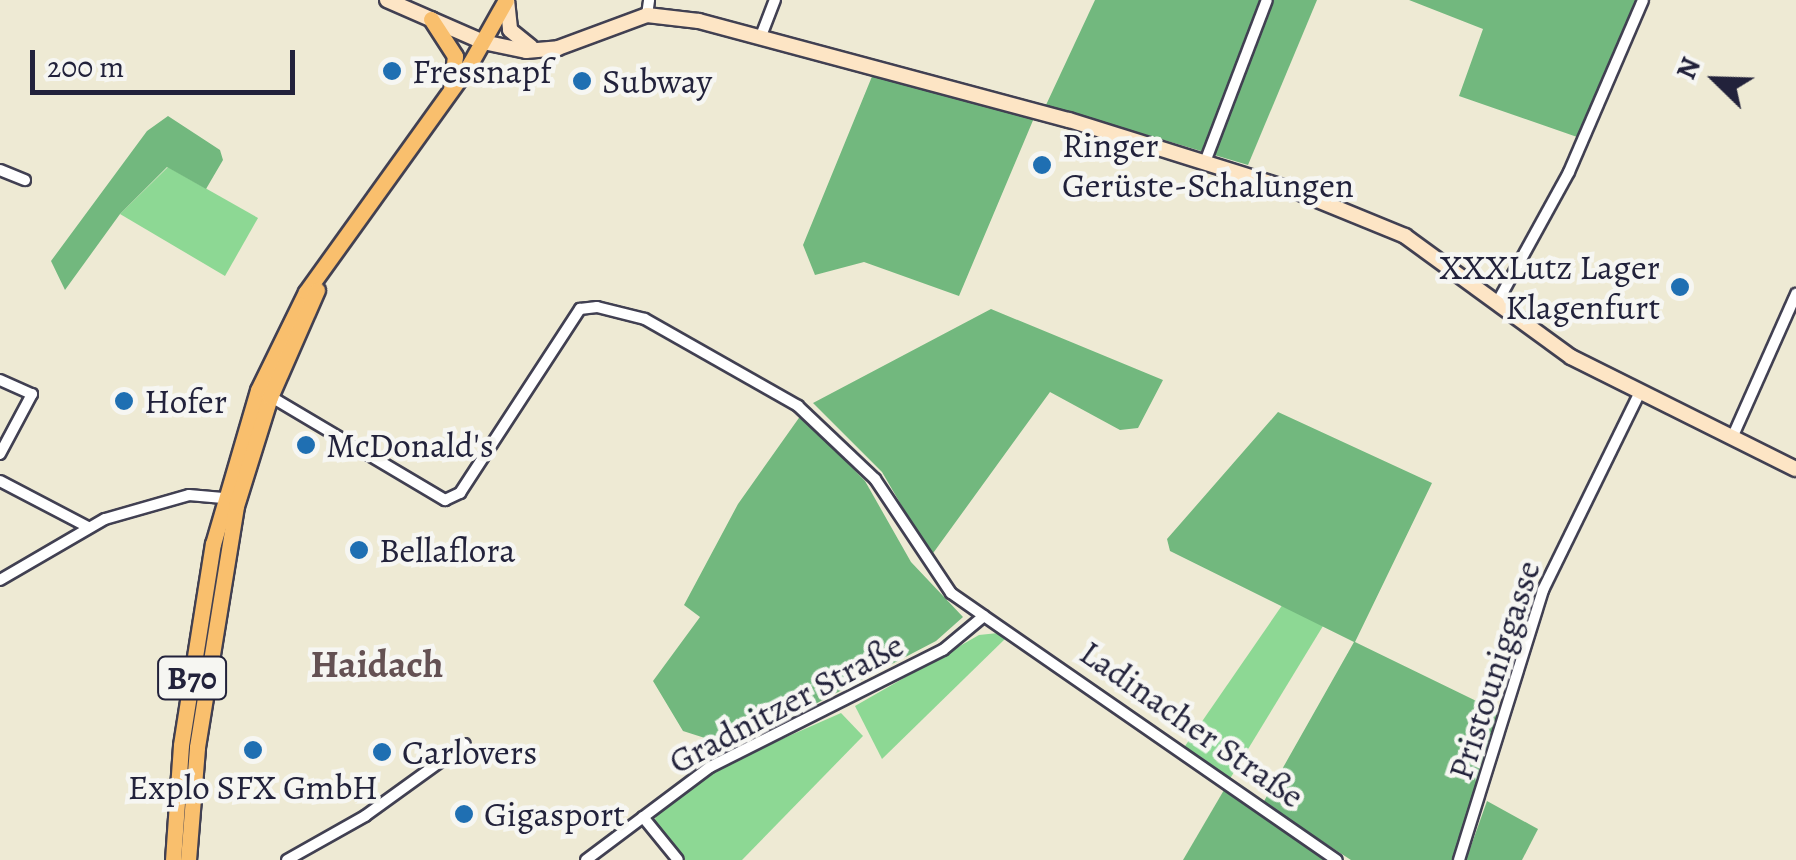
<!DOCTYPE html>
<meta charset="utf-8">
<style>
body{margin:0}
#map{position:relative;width:1796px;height:860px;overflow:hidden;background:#eeead4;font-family:Alegreya,serif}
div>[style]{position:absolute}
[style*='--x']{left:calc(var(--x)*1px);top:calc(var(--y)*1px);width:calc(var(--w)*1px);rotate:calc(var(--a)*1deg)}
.green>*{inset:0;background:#8dd894}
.forest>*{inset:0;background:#72b87e}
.roads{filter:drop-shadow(2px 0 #414052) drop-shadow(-2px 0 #414052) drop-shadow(0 2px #414052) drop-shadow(0 -2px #414052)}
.street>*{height:10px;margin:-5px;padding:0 5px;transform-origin:5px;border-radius:5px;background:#fff}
.secondary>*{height:14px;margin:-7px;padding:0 7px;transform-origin:7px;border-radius:7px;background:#fde5c5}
.primary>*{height:15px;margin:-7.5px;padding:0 7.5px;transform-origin:7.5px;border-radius:7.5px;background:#f9bf6d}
.dots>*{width:28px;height:28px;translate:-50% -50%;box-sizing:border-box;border:5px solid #f6f6f2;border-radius:50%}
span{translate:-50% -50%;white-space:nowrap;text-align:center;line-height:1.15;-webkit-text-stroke:9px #f6f6f2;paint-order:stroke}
.shield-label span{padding:2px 8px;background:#f6f6f2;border:2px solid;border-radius:8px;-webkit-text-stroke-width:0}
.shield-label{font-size:32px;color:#22223b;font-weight:700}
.poi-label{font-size:35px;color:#22223b}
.left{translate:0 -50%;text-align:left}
.right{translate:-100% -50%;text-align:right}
.street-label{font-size:35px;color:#22223b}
.neighbourhood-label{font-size:38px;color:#645153;font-weight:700}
.north{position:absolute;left:1666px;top:30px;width:100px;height:100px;-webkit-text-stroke:8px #f6f6f2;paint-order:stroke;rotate:293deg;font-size:28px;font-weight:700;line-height:40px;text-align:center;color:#22223b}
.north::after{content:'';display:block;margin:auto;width:35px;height:45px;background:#22223b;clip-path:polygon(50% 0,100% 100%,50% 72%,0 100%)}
.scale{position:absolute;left:30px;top:50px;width:265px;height:45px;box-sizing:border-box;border:5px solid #22223b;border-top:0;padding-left:12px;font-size:30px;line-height:35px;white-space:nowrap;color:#22223b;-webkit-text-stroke:8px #f6f6f2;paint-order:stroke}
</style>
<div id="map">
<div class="green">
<div style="clip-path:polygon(168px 167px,258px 218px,225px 276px,120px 214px)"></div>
<div style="clip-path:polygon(1283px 604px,1323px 626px,1228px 782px,1183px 749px)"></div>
<div style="clip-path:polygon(998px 633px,1007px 637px,882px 759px,855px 706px,979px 635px)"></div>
<div style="clip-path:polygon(841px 713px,863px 736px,742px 860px,685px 860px,654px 823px,658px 809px,714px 769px)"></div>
</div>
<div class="forest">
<div style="clip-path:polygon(1095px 0,1317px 0,1248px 165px,1046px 105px)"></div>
<div style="clip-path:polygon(1409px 0,1638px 0,1580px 138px,1459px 96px,1483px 29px)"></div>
<div style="clip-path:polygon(873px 74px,1034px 118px,959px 296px,864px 262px,815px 275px,803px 245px)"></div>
<div style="clip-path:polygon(168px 116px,220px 150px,223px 160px,206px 189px,167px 167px,120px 214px,65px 290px,51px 261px,147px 131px)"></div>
<div style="clip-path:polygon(991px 309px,1163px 380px,1138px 428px,1120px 430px,1050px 392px,931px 556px,882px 472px,813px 403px)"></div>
<div style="clip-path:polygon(1278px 412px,1432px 483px,1355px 642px,1501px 713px,1452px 860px,1351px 860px,1263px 803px,1354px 642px,1170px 551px,1167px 539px)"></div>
<div style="clip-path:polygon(801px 415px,865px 481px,911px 562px,963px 617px,936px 641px,733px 747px,683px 731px,653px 681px,700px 617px,684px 605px,738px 504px)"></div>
<div style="clip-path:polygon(1224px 790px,1329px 860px,1183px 860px)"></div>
<div style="clip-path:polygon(1487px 801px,1538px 829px,1522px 860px,1466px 860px)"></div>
</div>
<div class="roads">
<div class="street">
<div style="--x:647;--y:15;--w:15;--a:-82"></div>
<div style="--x:761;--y:36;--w:39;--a:-69"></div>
<div style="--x:1205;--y:162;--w:173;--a:-69.1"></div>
<div style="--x:0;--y:170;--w:27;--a:22"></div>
<div style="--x:1497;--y:303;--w:149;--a:-61.2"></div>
<div style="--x:1569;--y:172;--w:187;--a:-66.7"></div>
<div style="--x:0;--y:380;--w:35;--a:24"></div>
<div style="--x:32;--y:394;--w:68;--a:118.1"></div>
<div style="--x:268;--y:395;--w:206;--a:30.7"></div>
<div style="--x:445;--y:500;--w:17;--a:-25"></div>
<div style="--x:460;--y:493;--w:220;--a:-56.9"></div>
<div style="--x:580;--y:309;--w:17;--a:-7"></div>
<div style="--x:597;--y:307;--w:49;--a:14"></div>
<div style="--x:645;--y:319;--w:176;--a:29.6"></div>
<div style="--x:798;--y:406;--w:106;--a:43.5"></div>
<div style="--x:875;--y:479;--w:137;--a:56.3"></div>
<div style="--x:951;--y:593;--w:40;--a:34.9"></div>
<div style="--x:1732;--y:438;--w:158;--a:-66"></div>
<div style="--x:0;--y:481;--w:99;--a:27.6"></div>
<div style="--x:0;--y:580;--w:121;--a:-30.2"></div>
<div style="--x:105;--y:519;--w:87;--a:-15.9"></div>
<div style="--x:189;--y:495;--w:34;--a:5"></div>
<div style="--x:643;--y:817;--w:55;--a:50.9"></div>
<div style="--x:287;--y:860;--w:90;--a:-29.4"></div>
<div style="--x:365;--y:816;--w:123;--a:-35.8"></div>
<div style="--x:586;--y:860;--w:155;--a:-36.9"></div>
<div style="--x:710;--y:767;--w:261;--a:-26.7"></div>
<div style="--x:943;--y:650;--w:53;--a:-39.7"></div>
<div style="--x:984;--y:616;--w:429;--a:34.7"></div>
<div style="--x:1459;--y:860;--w:283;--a:-72.7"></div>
<div style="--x:1543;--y:590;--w:220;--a:-63.9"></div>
</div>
<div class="secondary">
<div style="--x:387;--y:0;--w:105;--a:23.6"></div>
<div style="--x:483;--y:42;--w:44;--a:11.8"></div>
<div style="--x:526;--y:51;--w:32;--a:-5"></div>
<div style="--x:558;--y:48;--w:95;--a:-20.3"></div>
<div style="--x:647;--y:15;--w:52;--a:6.6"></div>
<div style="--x:699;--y:21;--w:383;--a:15"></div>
<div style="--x:1069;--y:120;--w:237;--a:17.4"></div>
<div style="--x:1295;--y:191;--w:119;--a:22.2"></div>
<div style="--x:1405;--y:236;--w:205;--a:36.1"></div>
<div style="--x:1571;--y:357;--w:251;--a:26.5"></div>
<div style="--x:507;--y:0;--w:30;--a:84"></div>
<div style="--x:510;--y:30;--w:27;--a:39"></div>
</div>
<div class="primary">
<div style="--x:431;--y:19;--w:44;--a:57"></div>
<div style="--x:455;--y:56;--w:31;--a:97"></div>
<div style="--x:173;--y:860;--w:115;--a:-86"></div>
<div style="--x:181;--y:745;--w:204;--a:-81"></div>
<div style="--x:213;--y:544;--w:160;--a:-73.7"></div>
<div style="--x:258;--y:390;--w:109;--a:-63.9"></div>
<div style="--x:306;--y:292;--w:283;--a:-54.3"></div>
<div style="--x:471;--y:62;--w:71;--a:-60.6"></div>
<div style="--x:188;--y:860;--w:113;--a:-85.4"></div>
<div style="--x:197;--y:747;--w:244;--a:-80.8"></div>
<div style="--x:236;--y:506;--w:114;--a:-72.7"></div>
<div style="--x:270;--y:397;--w:117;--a:-66.3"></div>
</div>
</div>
<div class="dots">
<div style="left:392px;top:71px;background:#1f6fb2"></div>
<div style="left:582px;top:81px;background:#1f6fb2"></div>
<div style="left:1042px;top:165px;background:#1f6fb2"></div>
<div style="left:1680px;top:287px;background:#1f6fb2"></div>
<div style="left:124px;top:401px;background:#1f6fb2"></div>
<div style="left:306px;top:445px;background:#1f6fb2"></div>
<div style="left:359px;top:550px;background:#1f6fb2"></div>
<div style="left:253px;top:750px;background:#1f6fb2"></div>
<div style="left:382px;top:752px;background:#1f6fb2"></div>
<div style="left:464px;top:814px;background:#1f6fb2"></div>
</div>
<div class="shield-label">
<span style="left:192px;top:678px">B70</span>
</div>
<div class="poi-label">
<span class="left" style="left:412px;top:71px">Fressnapf</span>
<span class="left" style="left:602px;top:81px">Subway</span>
<span class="left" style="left:1062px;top:165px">Ringer<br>Gerüste-Schalungen</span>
<span class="right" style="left:1660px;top:287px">XXXLutz Lager<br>Klagenfurt</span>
<span class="left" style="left:144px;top:401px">Hofer</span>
<span class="left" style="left:326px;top:445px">McDonald's</span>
<span class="left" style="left:379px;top:550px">Bellaflora</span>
<span class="left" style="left:402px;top:752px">Carlovers</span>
<span style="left:253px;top:787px">Explo SFX GmbH</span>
<span class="left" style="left:484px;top:814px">Gigasport</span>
</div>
<div class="street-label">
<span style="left:1494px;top:670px;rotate:-72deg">Pristouniggasse</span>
<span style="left:786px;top:703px;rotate:-28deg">Gradnitzer Straße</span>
<span style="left:1192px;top:724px;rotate:35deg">Ladinacher Straße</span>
</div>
<div class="neighbourhood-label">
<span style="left:377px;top:665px">Haidach</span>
</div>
<div class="north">N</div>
<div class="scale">200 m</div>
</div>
